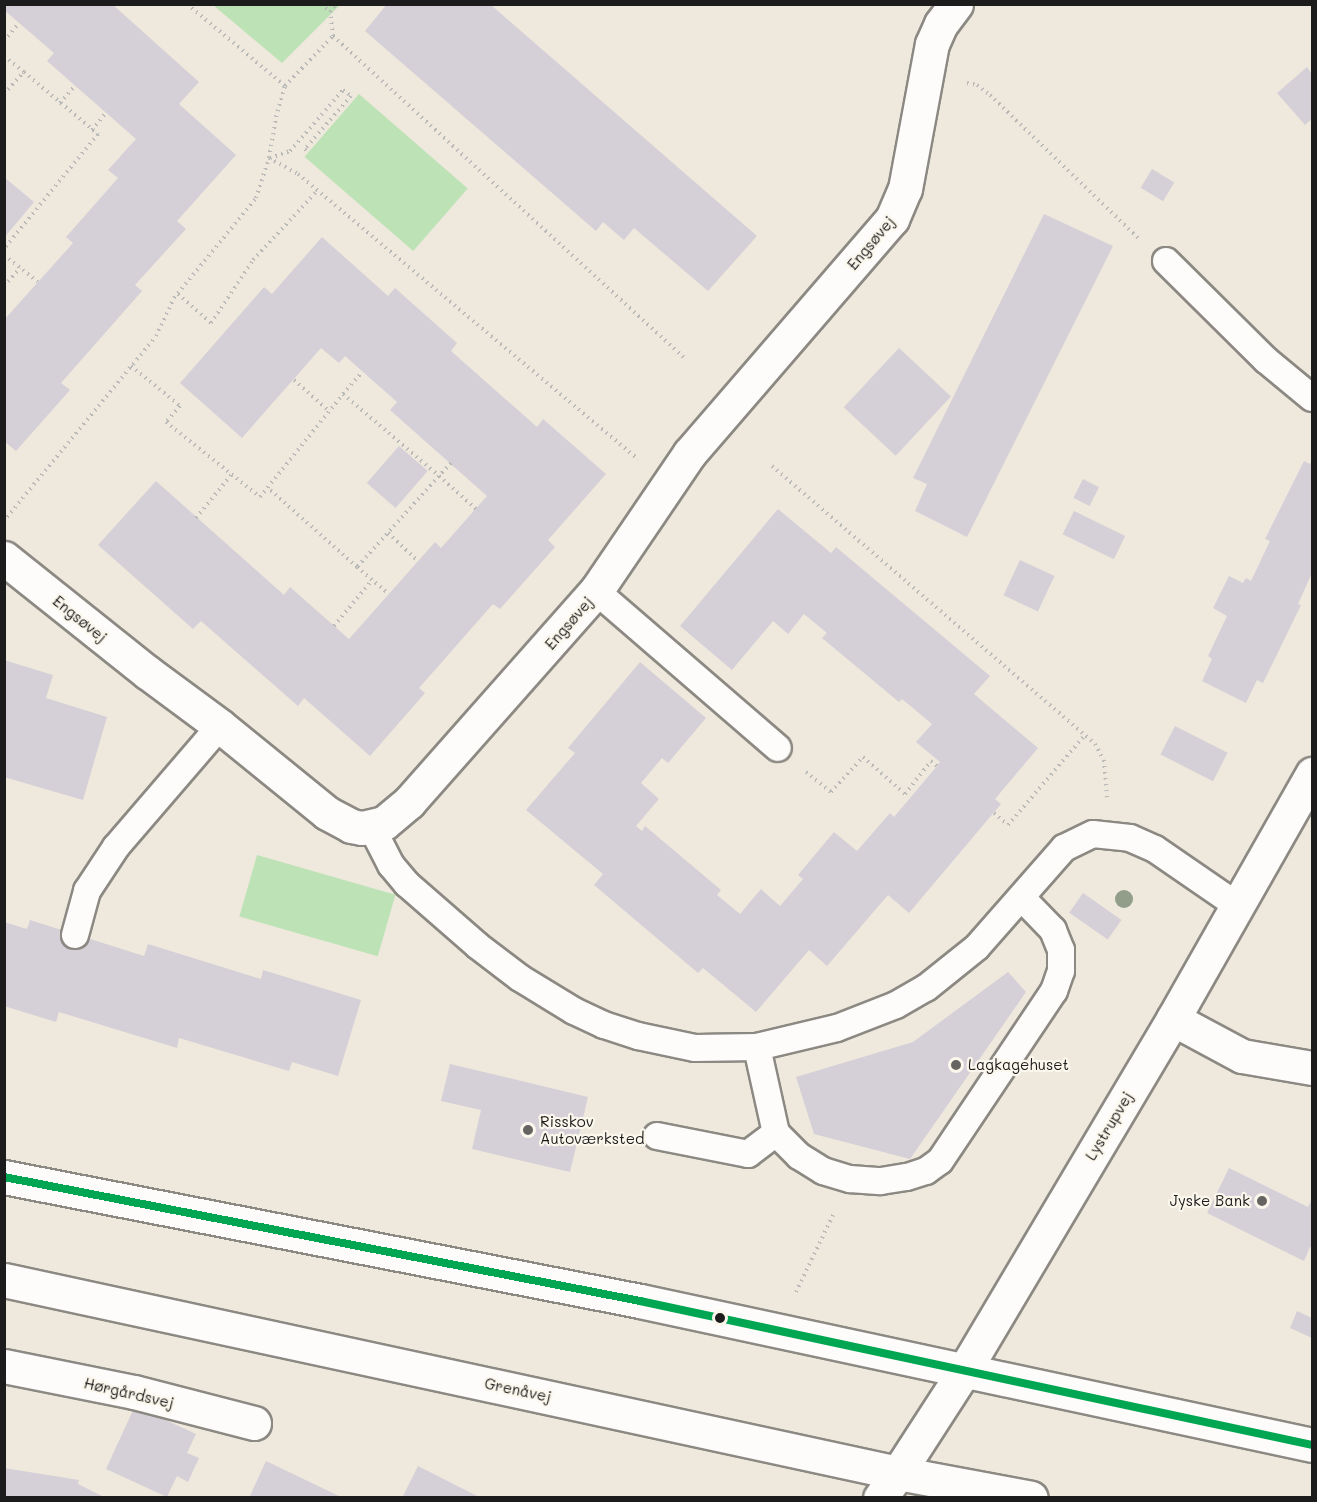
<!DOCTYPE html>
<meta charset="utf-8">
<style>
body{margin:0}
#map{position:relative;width:1317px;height:1502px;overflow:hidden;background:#efe9dd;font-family:Mali,sans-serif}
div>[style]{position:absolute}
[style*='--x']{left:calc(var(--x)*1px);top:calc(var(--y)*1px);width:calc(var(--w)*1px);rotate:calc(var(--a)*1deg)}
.green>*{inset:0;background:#bde2b6;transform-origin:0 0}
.building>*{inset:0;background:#d5cfd7;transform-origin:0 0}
.path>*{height:4px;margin-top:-2px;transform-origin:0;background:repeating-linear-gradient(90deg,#b9b9b7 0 1.5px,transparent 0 6px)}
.roads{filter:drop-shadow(2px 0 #8c8983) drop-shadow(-2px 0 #8c8983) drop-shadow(0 2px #8c8983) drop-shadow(0 -2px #8c8983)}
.lane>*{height:26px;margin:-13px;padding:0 13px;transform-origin:13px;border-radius:13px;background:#fdfcfa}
.street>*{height:33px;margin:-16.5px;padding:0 16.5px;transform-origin:16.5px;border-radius:16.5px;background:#fdfcfa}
.secondary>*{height:33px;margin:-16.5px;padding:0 16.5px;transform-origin:16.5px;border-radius:16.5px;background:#fdfcfa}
.bus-1>*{height:8px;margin:-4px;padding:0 4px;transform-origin:4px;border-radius:4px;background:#00a651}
.trees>*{width:18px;height:18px;margin:-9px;border-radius:50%;background:#929d8a}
.dots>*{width:16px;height:16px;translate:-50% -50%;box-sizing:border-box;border:3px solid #fbf7ec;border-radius:50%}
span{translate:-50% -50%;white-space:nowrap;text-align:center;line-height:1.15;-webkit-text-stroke:4.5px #fbf7ec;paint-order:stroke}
.street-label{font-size:15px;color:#1c1c1c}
.poi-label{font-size:15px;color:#1c1c1c}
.left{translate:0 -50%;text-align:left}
.right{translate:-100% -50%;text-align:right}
.frame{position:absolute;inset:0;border:6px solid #1c1c1c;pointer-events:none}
</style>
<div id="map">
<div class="green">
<div style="clip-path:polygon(213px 5px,340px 5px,282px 63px)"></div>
<div style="left:359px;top:94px;width:144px;height:83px;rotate:41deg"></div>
<div style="left:257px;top:855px;width:144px;height:64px;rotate:16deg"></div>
</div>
<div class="building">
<div style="clip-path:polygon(4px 4px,112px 4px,199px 82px,179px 104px,236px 155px,177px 221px,186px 229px,135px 285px,142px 291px,61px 383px,70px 390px,16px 451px,4px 441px,4px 320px,73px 243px,66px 237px,118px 178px,108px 170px,136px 139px,47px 61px,54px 53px,4px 10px)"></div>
<div style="clip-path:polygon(387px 4px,490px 4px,757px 236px,708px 291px,634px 228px,624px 240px,603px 222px,596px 231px,365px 31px)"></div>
<div style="clip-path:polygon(1307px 67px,1312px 74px,1312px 119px,1305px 125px,1277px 93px)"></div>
<div style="left:1152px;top:169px;width:26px;height:22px;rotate:31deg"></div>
<div style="clip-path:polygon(4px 177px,34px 202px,4px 238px)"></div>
<div style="clip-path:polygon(1044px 214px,1113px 246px,967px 537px,915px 511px,927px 484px,913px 478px)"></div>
<div style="clip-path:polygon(322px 237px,388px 296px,395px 288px,457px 343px,451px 351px,537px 427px,543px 419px,606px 474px,548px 540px,555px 547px,500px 609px,493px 604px,419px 688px,425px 693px,370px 756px,304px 698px,298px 706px,201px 621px,193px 629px,98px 545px,156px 481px,284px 595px,290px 587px,349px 639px,435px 542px,441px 548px,487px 496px,390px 410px,397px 402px,345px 356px,339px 363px,321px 348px,242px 438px,180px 383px,264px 287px,272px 294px)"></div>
<div style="left:899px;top:348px;width:71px;height:81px;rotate:43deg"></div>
<div style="left:399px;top:446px;width:38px;height:49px;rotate:41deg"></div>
<div style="clip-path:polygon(1312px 460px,1312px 573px,1298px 604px,1301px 605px,1263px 683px,1257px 680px,1246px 703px,1202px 681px,1212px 659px,1208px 656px,1227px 616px,1213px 608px,1229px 576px,1243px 583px,1246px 578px,1251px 581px,1270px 541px,1265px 539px,1304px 461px,1310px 464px)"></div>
<div style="left:1083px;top:479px;width:18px;height:21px;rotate:27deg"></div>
<div style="clip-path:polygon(778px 509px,831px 553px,836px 547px,990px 676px,974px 694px,1038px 748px,995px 799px,1001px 804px,909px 913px,888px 895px,827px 966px,809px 950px,756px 1012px,703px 968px,698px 973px,594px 885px,603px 874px,526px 810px,575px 753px,568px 748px,640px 662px,706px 718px,668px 763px,662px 758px,641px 783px,659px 799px,636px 826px,642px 831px,645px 826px,721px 890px,717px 895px,740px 914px,761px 889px,780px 906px,803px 879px,798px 875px,834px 832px,857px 851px,890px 813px,894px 817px,937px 766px,940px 762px,916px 742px,932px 724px,902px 699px,899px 702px,822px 638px,827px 633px,804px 614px,788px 634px,773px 621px,732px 670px,680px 626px)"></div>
<div style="left:1074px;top:511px;width:57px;height:26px;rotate:26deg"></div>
<div style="left:1020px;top:560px;width:38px;height:39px;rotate:25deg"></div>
<div style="clip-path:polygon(4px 660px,53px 675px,46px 698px,107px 717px,83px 800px,4px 777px)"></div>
<div style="left:1175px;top:726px;width:59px;height:32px;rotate:27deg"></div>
<div style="left:1083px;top:893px;width:47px;height:24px;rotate:35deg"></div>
<div style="clip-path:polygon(30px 920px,144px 956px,148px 944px,261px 979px,263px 970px,361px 1000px,338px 1076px,292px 1062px,289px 1071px,179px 1038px,177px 1048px,59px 1012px,56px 1022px,4px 1006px,4px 922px,27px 929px)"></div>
<div style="clip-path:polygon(1008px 972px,1026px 992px,910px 1159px,814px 1134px,796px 1077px,913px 1042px)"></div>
<div style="clip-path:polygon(450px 1064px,588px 1097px,570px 1172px,472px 1149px,481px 1110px,441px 1101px)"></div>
<div style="clip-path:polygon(1229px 1168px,1308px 1207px,1312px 1199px,1312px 1248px,1310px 1247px,1304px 1261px,1207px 1213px)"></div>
<div style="clip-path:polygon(1297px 1311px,1312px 1318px,1312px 1338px,1290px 1328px)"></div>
<div style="clip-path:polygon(135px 1406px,196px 1434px,187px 1453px,199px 1458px,188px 1482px,177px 1476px,167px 1497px,106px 1469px)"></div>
<div style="clip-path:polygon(266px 1461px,343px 1498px,249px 1498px)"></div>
<div style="clip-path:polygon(418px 1466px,481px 1498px,402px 1498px)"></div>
<div style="clip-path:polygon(4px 1468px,79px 1480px,78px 1484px,106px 1498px,4px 1498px)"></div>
</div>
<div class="path">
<div style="--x:187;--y:4;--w:128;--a:39.9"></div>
<div style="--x:321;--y:4;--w:12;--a:42"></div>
<div style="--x:333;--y:36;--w:24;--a:-97"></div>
<div style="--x:330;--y:12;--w:10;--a:-53"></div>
<div style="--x:4;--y:41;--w:23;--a:-50"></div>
<div style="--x:4;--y:56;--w:26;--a:39"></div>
<div style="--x:967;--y:83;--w:10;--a:11"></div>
<div style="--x:977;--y:85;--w:16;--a:38"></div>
<div style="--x:990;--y:95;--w:206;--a:44"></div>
<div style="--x:4;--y:94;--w:30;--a:-48"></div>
<div style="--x:24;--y:72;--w:97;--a:40"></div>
<div style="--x:98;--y:134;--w:149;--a:129.3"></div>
<div style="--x:60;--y:103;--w:23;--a:-49"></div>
<div style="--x:92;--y:130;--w:22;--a:-51"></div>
<div style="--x:269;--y:158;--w:33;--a:29"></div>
<div style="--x:298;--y:174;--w:444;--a:40"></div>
<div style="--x:270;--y:158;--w:21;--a:-19"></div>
<div style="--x:290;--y:151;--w:81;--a:-49"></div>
<div style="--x:343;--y:90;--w:10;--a:37"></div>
<div style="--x:351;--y:96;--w:70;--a:131"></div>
<div style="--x:305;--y:149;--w:5;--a:37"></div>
<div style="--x:4;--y:255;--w:43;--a:38.5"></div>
<div style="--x:4;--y:286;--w:24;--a:-48"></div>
<div style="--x:178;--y:294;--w:44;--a:41.3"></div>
<div style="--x:211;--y:323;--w:76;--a:-56.3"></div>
<div style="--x:253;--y:260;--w:94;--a:-47.2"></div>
<div style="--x:131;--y:366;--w:63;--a:39.2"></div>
<div style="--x:180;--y:406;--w:21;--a:131"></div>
<div style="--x:166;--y:422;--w:120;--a:38.6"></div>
<div style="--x:260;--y:497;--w:132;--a:-51.1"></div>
<div style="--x:343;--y:394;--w:126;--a:40.5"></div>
<div style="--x:439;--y:476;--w:122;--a:132"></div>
<div style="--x:357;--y:567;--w:120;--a:-138.4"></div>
<div style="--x:294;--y:380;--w:47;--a:41.5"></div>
<div style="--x:343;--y:394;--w:30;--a:-49"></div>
<div style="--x:451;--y:463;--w:18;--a:133"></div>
<div style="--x:439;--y:476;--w:50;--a:41.7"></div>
<div style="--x:772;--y:466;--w:426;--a:40.7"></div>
<div style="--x:1095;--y:744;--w:18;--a:61"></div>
<div style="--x:1104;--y:760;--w:38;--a:85"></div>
<div style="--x:7;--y:517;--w:234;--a:-50.5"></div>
<div style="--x:156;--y:336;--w:42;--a:-64.7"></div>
<div style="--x:174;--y:298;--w:129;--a:-50.6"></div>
<div style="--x:256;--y:198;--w:42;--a:-72"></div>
<div style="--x:269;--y:158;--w:42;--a:-80.3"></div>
<div style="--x:276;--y:117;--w:32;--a:-74"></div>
<div style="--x:285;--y:86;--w:69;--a:-46.2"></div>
<div style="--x:333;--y:36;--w:477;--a:42.5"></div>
<div style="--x:196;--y:518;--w:57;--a:-50.7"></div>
<div style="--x:388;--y:533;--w:41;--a:43"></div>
<div style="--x:357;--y:567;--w:42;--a:40.2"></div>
<div style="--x:334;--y:626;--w:60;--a:-50.4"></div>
<div style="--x:806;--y:772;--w:32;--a:39"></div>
<div style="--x:831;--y:792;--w:47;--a:-47.6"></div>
<div style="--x:863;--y:757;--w:56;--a:41.4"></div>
<div style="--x:905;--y:794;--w:42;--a:-51.8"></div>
<div style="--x:931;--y:761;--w:8;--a:40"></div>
<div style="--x:994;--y:813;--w:18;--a:41"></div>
<div style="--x:1008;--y:825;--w:118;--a:-49.5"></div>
<div style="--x:796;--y:1292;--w:88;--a:-64.3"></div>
</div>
<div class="roads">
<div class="lane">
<div style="--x:1166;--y:261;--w:141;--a:44.7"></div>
<div style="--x:1266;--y:360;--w:60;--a:39.6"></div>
<div style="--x:596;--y:591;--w:240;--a:40.8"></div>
<div style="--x:372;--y:828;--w:42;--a:62.8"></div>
<div style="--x:391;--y:865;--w:25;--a:50"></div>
<div style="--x:407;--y:884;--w:94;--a:41.1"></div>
<div style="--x:478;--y:946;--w:53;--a:37.3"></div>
<div style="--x:520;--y:978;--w:63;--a:31.4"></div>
<div style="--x:574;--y:1011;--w:33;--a:25"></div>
<div style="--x:604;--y:1025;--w:36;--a:18"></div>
<div style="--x:638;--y:1036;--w:58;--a:11.9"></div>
<div style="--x:695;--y:1048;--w:62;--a:-0.9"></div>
<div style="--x:757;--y:1047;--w:82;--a:-13.4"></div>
<div style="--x:837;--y:1028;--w:63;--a:-21.3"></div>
<div style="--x:896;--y:1005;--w:34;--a:-30"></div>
<div style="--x:926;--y:988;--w:65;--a:-38.8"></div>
<div style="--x:977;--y:947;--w:132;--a:-48.7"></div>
<div style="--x:1064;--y:848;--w:32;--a:-26"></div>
<div style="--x:1093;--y:834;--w:37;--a:6"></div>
<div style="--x:1130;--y:838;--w:27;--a:24"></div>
<div style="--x:1155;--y:849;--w:101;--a:34.5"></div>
<div style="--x:75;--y:935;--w:46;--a:-74.7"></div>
<div style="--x:87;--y:891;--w:53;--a:-56.6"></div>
<div style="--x:116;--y:847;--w:160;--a:-49.3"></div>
<div style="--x:776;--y:1133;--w:33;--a:45"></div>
<div style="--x:799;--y:1156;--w:28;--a:32"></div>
<div style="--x:823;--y:1171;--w:28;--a:17"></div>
<div style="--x:850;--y:1179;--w:31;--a:4"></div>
<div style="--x:881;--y:1181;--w:26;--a:-9"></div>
<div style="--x:907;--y:1177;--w:20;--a:-18"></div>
<div style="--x:926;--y:1171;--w:17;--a:-36"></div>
<div style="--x:940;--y:1161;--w:205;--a:-56.2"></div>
<div style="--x:1054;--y:991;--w:21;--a:-71"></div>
<div style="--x:1061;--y:971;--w:21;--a:-90"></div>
<div style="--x:1061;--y:950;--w:22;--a:-112"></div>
<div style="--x:1053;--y:930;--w:45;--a:-134.1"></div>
<div style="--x:657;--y:1136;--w:93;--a:11.2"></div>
<div style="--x:748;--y:1154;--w:35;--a:-37"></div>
<div style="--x:776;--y:1133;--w:88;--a:-102.5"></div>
</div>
<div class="street">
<div style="--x:4;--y:558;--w:183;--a:38.6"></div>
<div style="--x:147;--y:672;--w:91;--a:36.5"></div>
<div style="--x:220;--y:726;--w:138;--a:39.1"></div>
<div style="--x:327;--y:813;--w:27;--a:28"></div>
<div style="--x:351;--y:826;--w:11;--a:10"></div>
<div style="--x:362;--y:828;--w:23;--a:-13"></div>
<div style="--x:384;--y:823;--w:33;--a:-40"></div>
<div style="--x:409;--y:802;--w:282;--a:-48.5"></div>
<div style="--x:596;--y:591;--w:166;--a:-55.8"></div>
<div style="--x:689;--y:454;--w:311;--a:-49.2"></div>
<div style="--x:892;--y:219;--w:33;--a:-67"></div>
<div style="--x:905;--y:189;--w:147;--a:-79.5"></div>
<div style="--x:932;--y:44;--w:22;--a:-66"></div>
<div style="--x:941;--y:24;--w:25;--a:-53"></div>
<div style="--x:1173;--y:1019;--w:78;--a:28.2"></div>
<div style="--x:1242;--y:1056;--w:71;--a:9.7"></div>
<div style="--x:4;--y:1366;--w:133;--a:11.3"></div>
<div style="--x:134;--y:1392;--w:124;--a:14.5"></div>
<div style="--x:880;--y:1498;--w:31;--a:-54"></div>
</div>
<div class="secondary">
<div style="--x:4;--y:1177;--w:648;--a:11.03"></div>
<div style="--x:640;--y:1301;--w:687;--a:12.09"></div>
<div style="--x:4;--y:1280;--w:915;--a:12.18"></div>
<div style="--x:898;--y:1473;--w:135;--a:10.6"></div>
<div style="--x:898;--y:1473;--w:121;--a:-57.1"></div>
<div style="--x:964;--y:1371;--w:409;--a:-59.3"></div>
<div style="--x:1173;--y:1019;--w:282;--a:-60.4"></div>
</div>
</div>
<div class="bus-1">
<div style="--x:4;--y:1177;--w:648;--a:11.03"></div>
<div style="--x:640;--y:1301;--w:687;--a:12.09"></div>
</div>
<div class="trees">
<div style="left:1124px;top:899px"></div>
</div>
<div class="dots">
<div style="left:956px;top:1065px;background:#666460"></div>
<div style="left:528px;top:1130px;background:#666460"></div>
<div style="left:1262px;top:1201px;background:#666460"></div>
<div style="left:720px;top:1318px;background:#1c1c1c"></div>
</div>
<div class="street-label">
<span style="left:871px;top:243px;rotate:-50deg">Engsøvej</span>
<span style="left:80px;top:619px;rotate:39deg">Engsøvej</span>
<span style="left:569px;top:623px;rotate:-49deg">Engsøvej</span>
<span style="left:1109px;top:1126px;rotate:-59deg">Lystrupvej</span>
<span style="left:518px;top:1390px;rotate:12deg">Grenåvej</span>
<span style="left:129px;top:1393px;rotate:13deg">Hørgårdsvej</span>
</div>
<div class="poi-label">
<span class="left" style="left:968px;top:1065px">Lagkagehuset</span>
<span class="left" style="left:540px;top:1130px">Risskov<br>Autoværksted</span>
<span class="right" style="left:1250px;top:1201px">Jyske Bank</span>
</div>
<div class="frame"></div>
</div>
